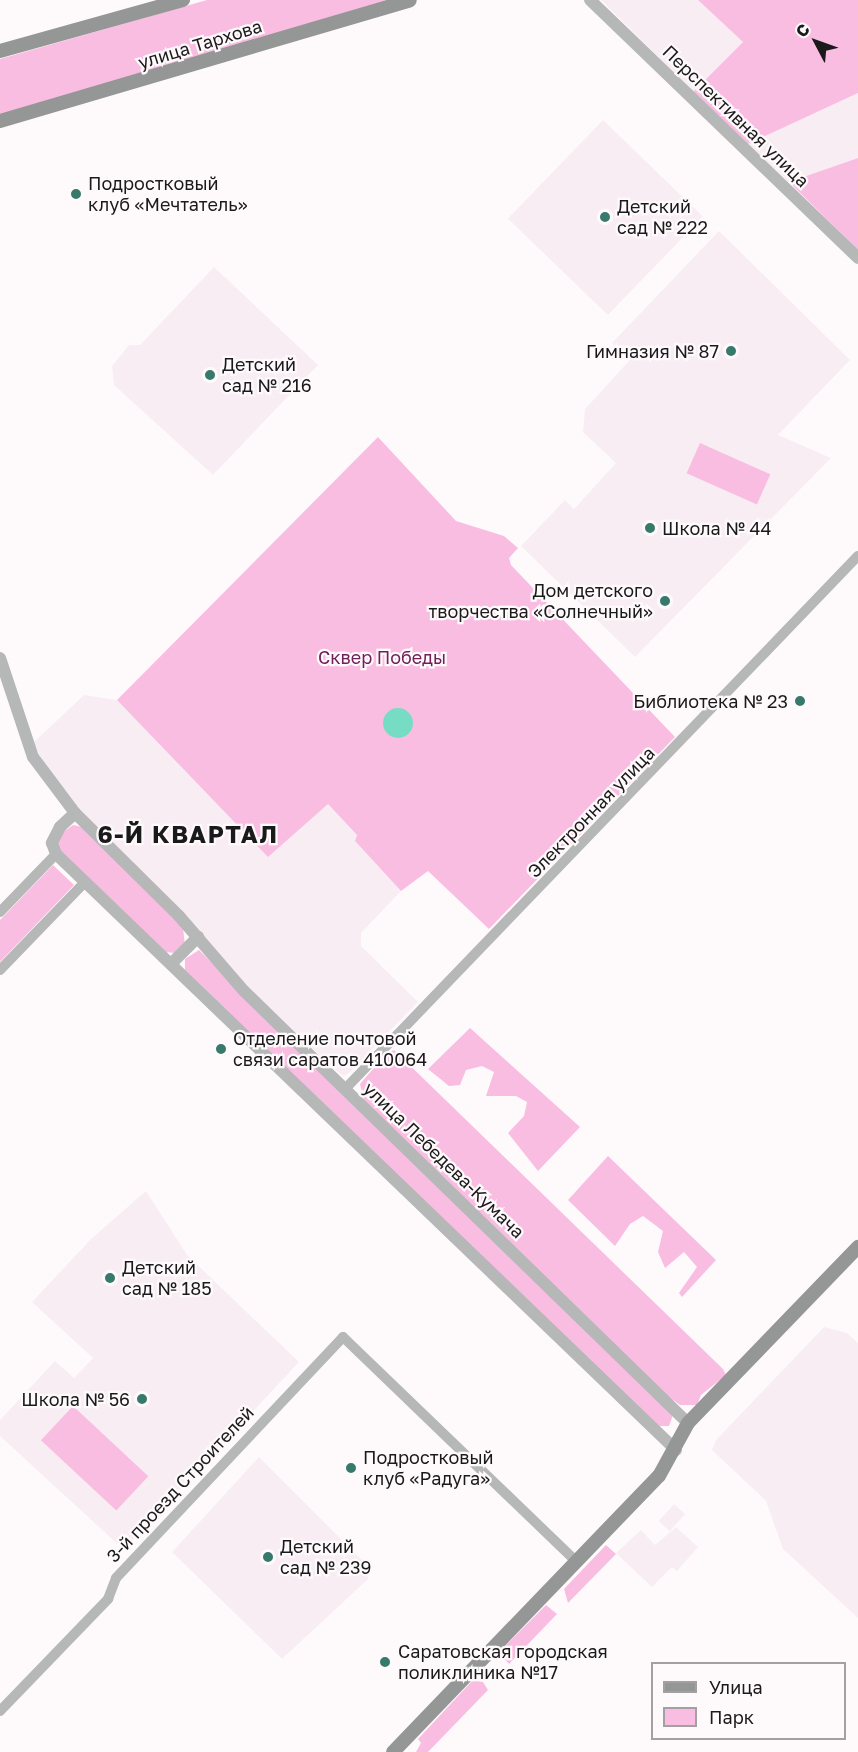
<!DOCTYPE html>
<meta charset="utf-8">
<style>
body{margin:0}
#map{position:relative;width:858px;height:1752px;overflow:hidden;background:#fefafc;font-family:"Golos Text",sans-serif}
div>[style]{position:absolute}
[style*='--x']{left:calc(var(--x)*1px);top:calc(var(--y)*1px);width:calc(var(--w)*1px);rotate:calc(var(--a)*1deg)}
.built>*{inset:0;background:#f8edf3;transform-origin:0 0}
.green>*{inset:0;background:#fabde2;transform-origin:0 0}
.water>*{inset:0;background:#77dcc4}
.round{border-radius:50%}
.minor>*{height:10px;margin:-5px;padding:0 5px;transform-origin:5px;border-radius:5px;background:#b6b8b7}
.tertiary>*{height:12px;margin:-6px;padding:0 6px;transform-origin:6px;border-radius:6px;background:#b6b8b7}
.secondary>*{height:14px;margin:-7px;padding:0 7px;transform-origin:7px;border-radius:7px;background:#949796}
.dots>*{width:16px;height:16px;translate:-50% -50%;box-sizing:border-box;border:3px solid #fefafc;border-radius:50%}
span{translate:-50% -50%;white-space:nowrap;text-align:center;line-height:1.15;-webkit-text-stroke:4.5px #fefafc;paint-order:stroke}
.street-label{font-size:18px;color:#1b1a1b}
.poi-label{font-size:18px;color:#1b1a1b}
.left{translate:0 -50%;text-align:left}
.right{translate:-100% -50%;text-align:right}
.park-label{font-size:18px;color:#712059}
.district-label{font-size:24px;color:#1b1a1b;font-weight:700;letter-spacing:1.5px}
.legend{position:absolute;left:651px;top:1662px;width:195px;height:78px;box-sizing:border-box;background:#fefafc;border:2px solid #a3a0a2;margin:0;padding:8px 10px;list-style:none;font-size:18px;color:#1b1a1b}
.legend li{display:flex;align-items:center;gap:12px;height:30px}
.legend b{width:30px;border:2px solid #a3a0a2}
.north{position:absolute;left:786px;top:12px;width:60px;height:60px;-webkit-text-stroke:4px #fefafc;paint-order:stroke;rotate:311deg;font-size:16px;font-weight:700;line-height:24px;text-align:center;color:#1b1a1b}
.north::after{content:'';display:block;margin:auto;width:21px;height:27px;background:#1b1a1b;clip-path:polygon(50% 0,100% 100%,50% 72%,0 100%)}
</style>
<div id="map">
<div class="built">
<div style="clip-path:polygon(601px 0,698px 0,743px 42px,693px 92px)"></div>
<div style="clip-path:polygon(858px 93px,858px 158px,789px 182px,748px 144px)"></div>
<div style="left:603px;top:120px;width:139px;height:137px;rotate:44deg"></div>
<div style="clip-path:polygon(719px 231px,850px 360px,778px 435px,831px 458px,635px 657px,521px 546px,565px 500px,574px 509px,616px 463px,583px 432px,585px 409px,629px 361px,612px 343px)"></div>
<div style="clip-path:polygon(214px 267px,318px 365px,213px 475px,114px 385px,112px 366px,129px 345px,140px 345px)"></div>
<div style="clip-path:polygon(84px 695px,117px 700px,153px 735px,328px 804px,357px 835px,355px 841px,401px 891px,361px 933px,361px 946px,418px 1002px,349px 1073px,344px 1076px,338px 1072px,253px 993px,63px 792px,44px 765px,34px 742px)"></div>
<div style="clip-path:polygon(146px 1191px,187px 1255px,299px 1362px,124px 1550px,0 1436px,0 1420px,55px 1361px,74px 1378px,93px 1358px,32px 1302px,91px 1239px)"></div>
<div style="clip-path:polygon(824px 1327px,847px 1333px,858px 1343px,858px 1618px,783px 1549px,766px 1501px,712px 1450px,716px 1440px)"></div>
<div style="clip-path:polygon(259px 1457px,365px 1563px,368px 1579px,282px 1659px,172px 1552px)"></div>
<div style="left:674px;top:1504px;width:15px;height:23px;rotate:42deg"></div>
<div style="clip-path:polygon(676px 1527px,698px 1547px,677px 1571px,672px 1567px,652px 1587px,616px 1553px,641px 1530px,655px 1545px)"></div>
</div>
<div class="green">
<div style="clip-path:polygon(207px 0,386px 0,0 117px,0 59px)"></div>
<div style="clip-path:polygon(698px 0,858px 0,858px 93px,748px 144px,693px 92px,743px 42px)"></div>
<div style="clip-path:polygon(858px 158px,858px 250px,789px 182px)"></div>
<div style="clip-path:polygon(378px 437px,456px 521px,504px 536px,518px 548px,509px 558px,511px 565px,675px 737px,489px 929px,428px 871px,401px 891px,355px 841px,357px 835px,328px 804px,268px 857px,117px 700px)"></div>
<div style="left:700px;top:443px;width:77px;height:33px;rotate:24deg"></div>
<div style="clip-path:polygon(73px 825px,82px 827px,183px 928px,185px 945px,174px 953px,166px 952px,59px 851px,58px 836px)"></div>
<div style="clip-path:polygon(53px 865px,74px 885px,0 962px,0 920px)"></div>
<div style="clip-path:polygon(199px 950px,673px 1415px,669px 1426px,658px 1426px,185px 970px,185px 959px)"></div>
<div style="clip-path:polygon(470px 1028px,580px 1127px,538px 1171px,508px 1133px,524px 1116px,527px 1102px,516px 1096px,486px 1096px,494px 1072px,482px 1066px,466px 1070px,460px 1085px,449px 1086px,428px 1069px)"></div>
<div style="clip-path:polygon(394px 1050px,723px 1369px,726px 1375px,701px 1395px,697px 1405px,680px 1405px,665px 1394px,364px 1101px,360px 1084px,386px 1054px)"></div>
<div style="clip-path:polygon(608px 1156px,716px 1260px,682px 1297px,679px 1293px,697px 1267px,684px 1252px,665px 1268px,658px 1252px,663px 1231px,643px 1216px,630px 1224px,615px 1246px,568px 1200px)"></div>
<div style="left:73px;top:1406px;width:103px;height:47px;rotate:43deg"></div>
<div style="clip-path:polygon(606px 1545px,616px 1554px,568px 1603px,564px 1589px)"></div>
<div style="clip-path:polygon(546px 1605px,557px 1614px,509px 1664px,502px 1656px,504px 1647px)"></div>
<div style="clip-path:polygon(473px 1680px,483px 1682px,488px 1690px,428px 1752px,416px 1752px,421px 1743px,418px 1739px)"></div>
</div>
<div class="water">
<div class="round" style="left:383px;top:708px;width:30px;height:30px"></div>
</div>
<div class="minor">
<div style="--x:0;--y:912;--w:81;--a:-46"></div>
<div style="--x:0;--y:970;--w:121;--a:-46"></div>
<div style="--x:345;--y:1089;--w:740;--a:-46.1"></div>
<div style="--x:0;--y:1711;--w:156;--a:-46"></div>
<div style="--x:108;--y:1599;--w:22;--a:-69"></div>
<div style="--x:116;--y:1578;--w:331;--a:-46.7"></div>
<div style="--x:343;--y:1337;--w:325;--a:43.9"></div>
</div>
<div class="tertiary">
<div style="--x:590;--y:0;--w:372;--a:43.9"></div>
<div style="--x:0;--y:658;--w:104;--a:71.6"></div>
<div style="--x:33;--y:757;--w:70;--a:53.1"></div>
<div style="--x:75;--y:813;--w:146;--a:44.7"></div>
<div style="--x:179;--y:916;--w:99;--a:49.1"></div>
<div style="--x:244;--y:991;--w:619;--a:44.22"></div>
<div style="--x:75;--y:813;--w:21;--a:137"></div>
<div style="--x:60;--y:827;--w:18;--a:117"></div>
<div style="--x:52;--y:843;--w:12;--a:70"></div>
<div style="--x:56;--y:854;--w:860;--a:43.87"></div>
<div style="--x:172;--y:963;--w:37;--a:-45"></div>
</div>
<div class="secondary">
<div style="--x:0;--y:51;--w:190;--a:-15.6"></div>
<div style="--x:0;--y:121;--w:427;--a:-16.4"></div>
<div style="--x:393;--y:1752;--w:383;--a:-46.1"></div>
<div style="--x:659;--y:1476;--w:60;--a:-61.3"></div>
<div style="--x:688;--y:1423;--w:245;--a:-46"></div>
</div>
<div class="dots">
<div style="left:76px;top:194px;background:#37796b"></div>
<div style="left:605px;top:217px;background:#37796b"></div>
<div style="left:731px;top:351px;background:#37796b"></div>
<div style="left:210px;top:375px;background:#37796b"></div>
<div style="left:650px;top:528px;background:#37796b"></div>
<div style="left:665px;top:601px;background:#37796b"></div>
<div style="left:800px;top:701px;background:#37796b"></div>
<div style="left:221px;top:1049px;background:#37796b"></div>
<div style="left:110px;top:1278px;background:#37796b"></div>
<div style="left:142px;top:1399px;background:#37796b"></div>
<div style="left:351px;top:1468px;background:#37796b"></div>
<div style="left:268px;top:1557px;background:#37796b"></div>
<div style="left:385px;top:1662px;background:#37796b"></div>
</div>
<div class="street-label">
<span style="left:200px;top:44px;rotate:-17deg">улица Тархова</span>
<span style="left:736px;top:116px;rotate:44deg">Перспективная улица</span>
<span style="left:591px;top:812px;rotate:-46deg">Электронная улица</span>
<span style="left:444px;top:1160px;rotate:44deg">улица Лебедева-Кумача</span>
<span style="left:180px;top:1484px;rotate:-47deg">3-й проезд Строителей</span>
</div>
<div class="poi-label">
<span class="left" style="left:88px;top:194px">Подростковый<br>клуб «Мечтатель»</span>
<span class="left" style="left:617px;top:217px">Детский<br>сад № 222</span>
<span class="right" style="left:719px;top:351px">Гимназия № 87</span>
<span class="left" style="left:222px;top:375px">Детский<br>сад № 216</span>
<span class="left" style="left:662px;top:528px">Школа № 44</span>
<span class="right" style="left:653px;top:601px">Дом детского<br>творчества «Солнечный»</span>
<span class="right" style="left:788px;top:701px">Библиотека № 23</span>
<span class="left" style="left:233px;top:1049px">Отделение почтовой<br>связи саратов 410064</span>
<span class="left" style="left:122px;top:1278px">Детский<br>сад № 185</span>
<span class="right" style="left:130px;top:1399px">Школа № 56</span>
<span class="left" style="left:363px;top:1468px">Подростковый<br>клуб «Радуга»</span>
<span class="left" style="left:280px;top:1557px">Детский<br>сад № 239</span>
<span class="left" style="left:398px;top:1662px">Саратовская городская<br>поликлиника №17</span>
</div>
<div class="park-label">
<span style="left:382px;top:657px">Сквер Победы</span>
</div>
<div class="district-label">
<span style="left:188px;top:834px">6-Й КВАРТАЛ</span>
</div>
<ul class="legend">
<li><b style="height:8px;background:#949796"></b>Улица</li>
<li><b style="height:16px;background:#fabde2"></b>Парк</li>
</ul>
<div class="north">С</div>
</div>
